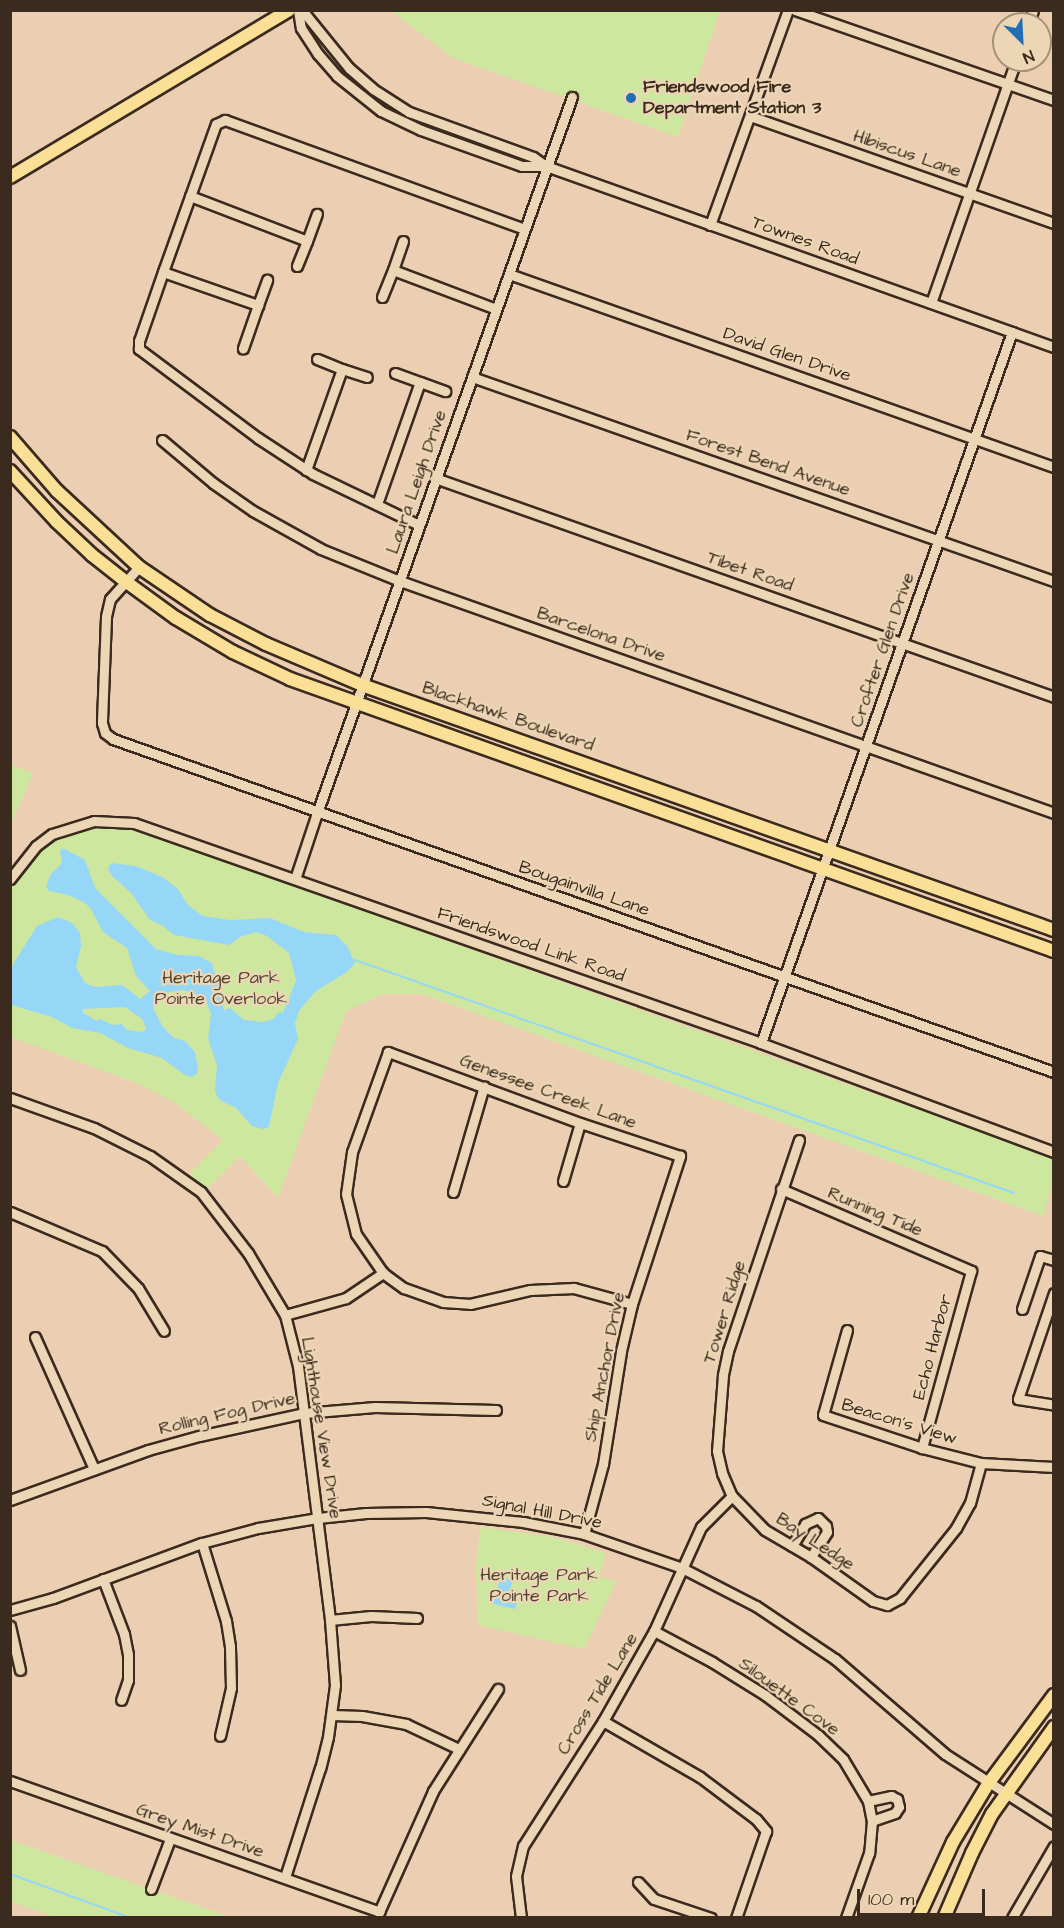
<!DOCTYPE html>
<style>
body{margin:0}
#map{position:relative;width:1064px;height:1928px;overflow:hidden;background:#eccfb3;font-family:"Architects Daughter",sans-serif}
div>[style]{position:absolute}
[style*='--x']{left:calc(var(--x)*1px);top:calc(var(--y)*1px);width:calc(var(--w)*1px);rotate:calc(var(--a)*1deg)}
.green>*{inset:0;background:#cde89e}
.water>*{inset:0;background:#96d7f8}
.stream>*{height:2px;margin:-1px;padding:0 1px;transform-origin:1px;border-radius:1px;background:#96d7f8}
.roads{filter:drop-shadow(2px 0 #3b2a1e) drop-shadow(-2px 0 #3b2a1e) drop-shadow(0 2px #3b2a1e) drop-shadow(0 -2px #3b2a1e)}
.minor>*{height:9px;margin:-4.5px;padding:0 4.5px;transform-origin:4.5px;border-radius:4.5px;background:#ecd6b5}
.major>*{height:12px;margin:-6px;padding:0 6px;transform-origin:6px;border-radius:6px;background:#fadf96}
.dots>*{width:16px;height:16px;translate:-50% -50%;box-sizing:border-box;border:3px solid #ecd6b5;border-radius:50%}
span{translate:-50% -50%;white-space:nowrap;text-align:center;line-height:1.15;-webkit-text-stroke:4.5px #ecd6b5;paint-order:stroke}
.poi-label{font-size:18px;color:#3b2a1e;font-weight:700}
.left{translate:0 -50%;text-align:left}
.street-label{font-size:18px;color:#3b2a1e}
.park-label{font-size:18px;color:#514631}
.frame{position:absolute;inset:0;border:12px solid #3b2a1e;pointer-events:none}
.north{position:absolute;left:992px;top:12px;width:60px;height:60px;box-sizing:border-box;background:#ecd6b5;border:2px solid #a59179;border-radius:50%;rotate:156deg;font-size:16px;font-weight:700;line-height:24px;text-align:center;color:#3b2a1e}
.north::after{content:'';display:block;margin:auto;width:21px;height:27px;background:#1f6fb2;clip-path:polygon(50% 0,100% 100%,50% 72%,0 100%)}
.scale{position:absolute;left:857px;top:1889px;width:128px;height:27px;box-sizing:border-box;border:3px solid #3b2a1e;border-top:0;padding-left:8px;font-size:18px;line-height:21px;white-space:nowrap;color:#3b2a1e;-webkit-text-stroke:4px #ecd6b5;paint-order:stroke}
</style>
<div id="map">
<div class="green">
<div style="clip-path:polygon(391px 11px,720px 11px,678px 137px,453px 58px)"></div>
<div style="clip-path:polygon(11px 765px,33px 773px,11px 823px,10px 765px)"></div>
<div style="clip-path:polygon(114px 824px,132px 828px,1053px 1158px,1053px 1182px,1043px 1216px,422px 994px,383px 994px,346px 1011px,278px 1198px,240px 1156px,206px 1190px,188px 1175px,223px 1140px,175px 1103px,139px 1084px,11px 1037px,10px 888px,35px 854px,53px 840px,76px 829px)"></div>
<div style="clip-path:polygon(480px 1527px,554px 1537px,606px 1553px,599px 1576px,616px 1582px,584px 1649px,478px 1625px,476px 1568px)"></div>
<div style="clip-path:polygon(10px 1840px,230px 1917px,55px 1917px,11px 1902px)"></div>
</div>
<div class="water">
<div style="clip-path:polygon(evenodd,63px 848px,85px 860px,95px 888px,156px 949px,178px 955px,199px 956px,212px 963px,224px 1010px,230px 1008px,244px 1020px,263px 1022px,273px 1019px,279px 1012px,283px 1013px,296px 980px,289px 953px,267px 936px,256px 932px,240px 937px,229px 945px,174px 935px,163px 926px,150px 920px,131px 893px,112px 876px,108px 869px,111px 863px,136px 866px,162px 877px,177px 888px,188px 905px,203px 916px,230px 920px,270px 918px,304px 932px,336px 935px,347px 946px,355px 963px,348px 971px,315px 992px,299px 1011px,295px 1023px,298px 1039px,278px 1083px,269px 1127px,262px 1129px,252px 1126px,235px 1107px,221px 1101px,217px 1096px,215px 1090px,217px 1065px,208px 1039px,211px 1014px,206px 1002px,197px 995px,184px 990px,169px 992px,153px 1008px,163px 1027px,174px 1038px,185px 1041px,195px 1052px,198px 1067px,197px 1074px,191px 1077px,185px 1075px,162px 1058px,128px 1048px,100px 1033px,72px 1028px,52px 1017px,11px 1005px,11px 973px,13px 964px,37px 926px,58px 917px,72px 923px,80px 933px,81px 946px,76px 967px,85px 983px,95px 987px,122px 985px,140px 999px,150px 991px,136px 976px,127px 948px,103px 932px,91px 909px,85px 903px,68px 895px,49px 891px,46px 887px,50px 875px,62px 863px,60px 851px,63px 848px,125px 1007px,142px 1019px,146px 1028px,143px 1032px,127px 1030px,122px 1024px,113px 1025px,100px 1019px,97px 1021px,83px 1013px,83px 1009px,125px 1007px)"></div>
<div style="clip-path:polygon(501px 1576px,513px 1581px,508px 1593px,511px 1599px,518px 1601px,515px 1609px,493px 1604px)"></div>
</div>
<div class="stream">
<div style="--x:355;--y:960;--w:699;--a:19.47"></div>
<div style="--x:10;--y:1874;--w:129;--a:20"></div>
</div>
<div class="roads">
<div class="minor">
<div style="--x:298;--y:10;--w:18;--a:81"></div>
<div style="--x:301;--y:28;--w:31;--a:57"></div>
<div style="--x:318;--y:54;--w:29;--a:49"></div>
<div style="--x:337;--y:76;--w:56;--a:38.5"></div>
<div style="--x:381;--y:111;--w:44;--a:25.4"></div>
<div style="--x:421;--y:130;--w:107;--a:19.6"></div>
<div style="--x:522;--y:166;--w:24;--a:0"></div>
<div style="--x:302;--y:10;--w:75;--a:51"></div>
<div style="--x:349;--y:68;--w:32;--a:41"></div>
<div style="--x:373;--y:89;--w:43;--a:32.6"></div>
<div style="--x:409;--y:112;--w:132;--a:19.9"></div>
<div style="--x:533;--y:157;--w:16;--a:35"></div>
<div style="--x:546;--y:166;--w:539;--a:19.61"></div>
<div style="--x:795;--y:10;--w:274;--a:19.2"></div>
<div style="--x:1029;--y:24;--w:15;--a:-74"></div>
<div style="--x:750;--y:116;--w:322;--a:19.4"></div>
<div style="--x:190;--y:196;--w:125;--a:21"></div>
<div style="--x:307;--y:241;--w:27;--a:112"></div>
<div style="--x:710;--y:225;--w:229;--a:-70.1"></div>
<div style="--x:307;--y:241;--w:29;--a:-70"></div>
<div style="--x:403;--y:241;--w:31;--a:109"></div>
<div style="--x:393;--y:270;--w:110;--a:20.7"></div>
<div style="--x:163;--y:272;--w:101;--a:19.2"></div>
<div style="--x:258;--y:305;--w:46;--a:109.2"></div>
<div style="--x:509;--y:274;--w:578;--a:19.5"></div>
<div style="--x:382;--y:297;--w:29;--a:-68"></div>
<div style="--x:931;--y:303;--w:257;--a:-70.7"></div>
<div style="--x:258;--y:305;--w:27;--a:-70"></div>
<div style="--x:317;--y:359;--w:27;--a:22"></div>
<div style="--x:395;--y:373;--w:27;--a:20"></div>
<div style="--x:472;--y:377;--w:617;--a:19.32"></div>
<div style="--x:162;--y:440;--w:67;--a:40.1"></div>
<div style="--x:213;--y:483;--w:49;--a:35"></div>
<div style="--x:253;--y:511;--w:78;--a:29.2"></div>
<div style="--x:321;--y:549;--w:85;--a:22.1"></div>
<div style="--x:400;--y:581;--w:694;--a:19.53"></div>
<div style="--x:306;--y:470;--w:107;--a:-70.4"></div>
<div style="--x:342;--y:369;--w:26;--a:18"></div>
<div style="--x:435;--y:478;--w:657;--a:19.48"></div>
<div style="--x:377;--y:504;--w:129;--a:-70.6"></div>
<div style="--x:420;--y:382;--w:27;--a:20"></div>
<div style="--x:419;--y:525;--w:118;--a:-154.3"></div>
<div style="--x:313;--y:474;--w:66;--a:-146.8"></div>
<div style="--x:258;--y:438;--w:149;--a:-143.2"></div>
<div style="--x:139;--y:349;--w:8;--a:-90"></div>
<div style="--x:139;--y:341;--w:76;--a:-70.9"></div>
<div style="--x:164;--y:269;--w:154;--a:-70.3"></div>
<div style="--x:216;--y:124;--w:10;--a:-24"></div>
<div style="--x:225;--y:120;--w:318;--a:20"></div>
<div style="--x:139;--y:567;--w:43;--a:132.2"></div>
<div style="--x:110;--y:599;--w:18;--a:103"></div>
<div style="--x:106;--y:617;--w:106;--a:92.2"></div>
<div style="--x:102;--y:723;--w:10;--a:73"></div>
<div style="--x:105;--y:733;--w:10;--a:37"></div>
<div style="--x:113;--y:739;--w:998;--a:19.49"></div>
<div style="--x:10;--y:879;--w:42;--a:-51.8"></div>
<div style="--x:36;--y:846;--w:20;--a:-37"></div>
<div style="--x:52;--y:834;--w:44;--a:-17.2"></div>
<div style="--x:94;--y:821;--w:40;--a:2.9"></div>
<div style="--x:134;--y:823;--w:664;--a:19.33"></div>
<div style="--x:761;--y:1043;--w:313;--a:20.4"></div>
<div style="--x:295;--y:879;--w:70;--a:-71.6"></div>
<div style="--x:317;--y:813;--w:760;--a:-70.4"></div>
<div style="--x:761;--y:1043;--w:754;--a:-70.56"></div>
<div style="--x:10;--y:1098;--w:89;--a:19.7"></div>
<div style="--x:94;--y:1128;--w:63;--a:26.6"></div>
<div style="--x:150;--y:1156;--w:62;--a:35.2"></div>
<div style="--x:201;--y:1192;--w:77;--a:52.4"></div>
<div style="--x:248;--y:1253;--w:72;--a:59.2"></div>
<div style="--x:285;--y:1315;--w:53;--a:75.7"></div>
<div style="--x:298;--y:1366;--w:256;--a:82.8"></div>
<div style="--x:330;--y:1620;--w:65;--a:85.6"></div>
<div style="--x:335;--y:1685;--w:52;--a:97.7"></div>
<div style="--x:328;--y:1737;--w:32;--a:104"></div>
<div style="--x:320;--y:1768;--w:114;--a:107.8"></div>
<div style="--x:799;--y:1140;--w:223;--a:108.6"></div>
<div style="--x:728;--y:1351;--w:25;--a:102"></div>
<div style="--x:723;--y:1375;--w:76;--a:94.5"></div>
<div style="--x:717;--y:1451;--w:23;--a:77"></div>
<div style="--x:722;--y:1473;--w:25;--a:67"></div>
<div style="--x:732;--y:1496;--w:47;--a:45.9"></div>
<div style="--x:765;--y:1530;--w:53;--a:30.4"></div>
<div style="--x:811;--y:1557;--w:76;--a:35.4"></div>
<div style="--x:873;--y:1601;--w:15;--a:16"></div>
<div style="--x:887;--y:1605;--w:15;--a:-28"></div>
<div style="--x:900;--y:1598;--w:90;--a:-51.3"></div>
<div style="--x:956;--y:1528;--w:29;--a:-61"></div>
<div style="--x:970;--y:1503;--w:41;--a:-74.6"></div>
<div style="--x:563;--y:1181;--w:60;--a:-73.7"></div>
<div style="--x:781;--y:1189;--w:207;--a:23.3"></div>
<div style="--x:971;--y:1271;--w:184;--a:105.5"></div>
<div style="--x:453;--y:1192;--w:110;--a:-73.7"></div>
<div style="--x:10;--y:1212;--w:100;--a:23"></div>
<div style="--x:102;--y:1251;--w:52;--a:45.8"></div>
<div style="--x:138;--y:1288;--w:50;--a:58.8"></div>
<div style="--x:1054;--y:1293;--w:112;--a:108.8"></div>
<div style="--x:1018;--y:1399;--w:36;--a:9"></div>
<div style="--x:1022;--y:1309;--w:56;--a:-71.2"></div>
<div style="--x:1040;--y:1256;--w:15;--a:16"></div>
<div style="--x:285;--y:1315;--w:63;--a:-15.6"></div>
<div style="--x:346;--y:1298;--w:45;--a:-34"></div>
<div style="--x:847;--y:1330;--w:88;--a:105.8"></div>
<div style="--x:823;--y:1415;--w:104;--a:18.4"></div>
<div style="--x:922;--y:1448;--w:61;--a:14.3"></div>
<div style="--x:981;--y:1463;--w:73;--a:3.1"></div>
<div style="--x:35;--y:1337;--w:145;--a:65.9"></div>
<div style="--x:10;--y:1500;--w:147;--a:-19.9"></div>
<div style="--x:148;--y:1450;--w:53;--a:-15.4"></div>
<div style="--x:199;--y:1436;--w:107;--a:-12.4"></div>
<div style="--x:304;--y:1413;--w:71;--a:-4.8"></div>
<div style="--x:375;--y:1407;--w:121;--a:1.4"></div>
<div style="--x:584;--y:1534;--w:73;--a:-74.8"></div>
<div style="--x:603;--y:1464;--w:114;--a:-80.9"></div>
<div style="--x:621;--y:1351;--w:48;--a:-76.8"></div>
<div style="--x:632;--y:1304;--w:156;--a:-72"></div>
<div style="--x:680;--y:1156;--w:105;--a:-161.7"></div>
<div style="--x:580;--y:1123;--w:205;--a:-159.7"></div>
<div style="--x:388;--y:1052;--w:106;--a:109.8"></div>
<div style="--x:352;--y:1152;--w:42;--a:98.1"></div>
<div style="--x:346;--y:1194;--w:41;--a:76"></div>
<div style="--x:356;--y:1234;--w:47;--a:55.3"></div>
<div style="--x:383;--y:1273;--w:26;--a:36"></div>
<div style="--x:404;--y:1288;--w:41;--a:19.7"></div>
<div style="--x:443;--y:1302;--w:27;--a:4"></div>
<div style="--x:470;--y:1304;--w:62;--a:-13.1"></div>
<div style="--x:530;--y:1290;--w:44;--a:-2.6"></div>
<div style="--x:574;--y:1288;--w:60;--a:15.4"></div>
<div style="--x:202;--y:1543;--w:82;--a:72.9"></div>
<div style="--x:226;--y:1621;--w:26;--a:81"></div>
<div style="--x:230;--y:1647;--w:41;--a:88.6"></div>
<div style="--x:231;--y:1688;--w:49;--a:102.9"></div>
<div style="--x:792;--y:1546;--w:26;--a:-59"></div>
<div style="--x:805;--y:1524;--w:14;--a:-25"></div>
<div style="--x:818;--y:1518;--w:11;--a:45"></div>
<div style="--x:826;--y:1526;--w:6;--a:81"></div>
<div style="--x:827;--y:1532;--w:30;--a:123"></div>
<div style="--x:103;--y:1579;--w:59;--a:69.1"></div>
<div style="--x:124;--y:1634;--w:21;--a:79"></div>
<div style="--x:128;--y:1655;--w:25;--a:90"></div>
<div style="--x:128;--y:1680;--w:21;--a:109"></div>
<div style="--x:10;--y:1610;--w:45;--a:-15.6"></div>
<div style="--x:53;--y:1598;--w:159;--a:-20.3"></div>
<div style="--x:202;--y:1543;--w:58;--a:-15"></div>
<div style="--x:258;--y:1528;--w:61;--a:-9.5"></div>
<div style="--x:318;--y:1518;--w:48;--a:-5.9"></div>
<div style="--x:366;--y:1513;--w:60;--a:-1"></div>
<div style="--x:426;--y:1512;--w:98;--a:5.9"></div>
<div style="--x:523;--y:1522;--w:62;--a:11.1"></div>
<div style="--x:584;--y:1534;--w:104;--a:19.1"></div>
<div style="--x:682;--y:1568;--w:83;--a:27.2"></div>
<div style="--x:756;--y:1606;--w:95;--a:33.9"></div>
<div style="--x:835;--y:1659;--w:145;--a:40.8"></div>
<div style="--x:945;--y:1754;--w:130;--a:32.7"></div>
<div style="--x:330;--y:1620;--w:41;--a:-5.6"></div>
<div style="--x:371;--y:1616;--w:46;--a:2.5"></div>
<div style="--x:10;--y:1626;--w:45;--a:77.2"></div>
<div style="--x:654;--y:1631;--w:66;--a:28.1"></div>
<div style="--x:712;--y:1662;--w:62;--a:31.9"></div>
<div style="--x:765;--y:1695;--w:66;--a:37"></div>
<div style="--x:818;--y:1735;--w:35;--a:44"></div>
<div style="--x:843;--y:1759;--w:49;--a:59.2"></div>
<div style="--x:868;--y:1801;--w:20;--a:79"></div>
<div style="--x:872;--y:1821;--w:32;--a:95"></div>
<div style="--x:869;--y:1853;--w:69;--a:109.5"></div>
<div style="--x:332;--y:1715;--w:30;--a:2"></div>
<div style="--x:362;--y:1716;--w:45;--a:10.3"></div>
<div style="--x:406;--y:1724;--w:59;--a:25.3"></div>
<div style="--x:603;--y:1721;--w:112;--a:30"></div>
<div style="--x:700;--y:1777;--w:70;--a:36.9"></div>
<div style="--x:756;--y:1819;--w:16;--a:50"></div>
<div style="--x:766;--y:1831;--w:92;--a:109"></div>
<div style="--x:10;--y:1781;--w:392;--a:19.5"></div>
<div style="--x:379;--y:1912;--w:133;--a:-65.9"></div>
<div style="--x:433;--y:1791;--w:121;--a:-57.5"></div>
<div style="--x:868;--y:1801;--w:24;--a:-12"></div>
<div style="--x:891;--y:1796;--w:7;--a:27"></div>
<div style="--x:897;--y:1799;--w:8;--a:76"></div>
<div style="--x:899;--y:1807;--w:7;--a:124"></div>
<div style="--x:895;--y:1813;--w:24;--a:161"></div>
<div style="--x:638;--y:1882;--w:23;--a:47"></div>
<div style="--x:654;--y:1899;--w:60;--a:18.4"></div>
<div style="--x:151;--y:1889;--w:53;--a:-69.2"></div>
<div style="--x:521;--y:1918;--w:42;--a:-96.8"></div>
<div style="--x:516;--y:1876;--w:31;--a:-77"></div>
<div style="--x:523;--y:1846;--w:148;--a:-57.4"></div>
<div style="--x:603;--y:1721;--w:103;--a:-60.5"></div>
<div style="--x:654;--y:1631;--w:114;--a:-65.7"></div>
<div style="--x:701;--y:1527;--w:44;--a:-45"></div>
<div style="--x:1012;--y:1918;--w:83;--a:-59.7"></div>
</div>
<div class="major">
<div style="--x:10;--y:177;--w:325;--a:-30.9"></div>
<div style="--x:10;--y:437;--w:72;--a:49"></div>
<div style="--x:57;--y:491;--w:112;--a:42.8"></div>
<div style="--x:139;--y:567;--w:86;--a:34.1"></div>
<div style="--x:210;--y:615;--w:63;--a:27.4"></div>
<div style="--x:266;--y:644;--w:104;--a:23.1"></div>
<div style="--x:362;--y:685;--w:734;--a:19.5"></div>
<div style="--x:10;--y:471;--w:69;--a:47.3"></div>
<div style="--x:57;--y:522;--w:48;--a:43.3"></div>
<div style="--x:92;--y:555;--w:42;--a:38.2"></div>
<div style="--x:125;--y:581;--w:63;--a:36"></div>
<div style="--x:176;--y:618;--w:66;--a:30.8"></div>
<div style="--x:233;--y:652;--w:63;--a:25.3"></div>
<div style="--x:290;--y:679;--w:811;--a:19.6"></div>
<div style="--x:918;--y:1918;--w:84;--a:-65.3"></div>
<div style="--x:953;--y:1842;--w:68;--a:-58.9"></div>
<div style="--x:988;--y:1784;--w:111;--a:-53.4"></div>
<div style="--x:944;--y:1918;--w:71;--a:-66.7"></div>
<div style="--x:972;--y:1853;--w:44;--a:-62.9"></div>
<div style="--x:992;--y:1814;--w:107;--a:-54.5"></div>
</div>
</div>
<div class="dots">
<div style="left:631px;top:98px;background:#1f6fb2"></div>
</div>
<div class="poi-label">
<span class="left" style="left:643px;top:98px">Friendswood Fire<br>Department Station 3</span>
</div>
<div class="street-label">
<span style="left:907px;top:154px;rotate:19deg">Hibiscus Lane</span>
<span style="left:805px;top:241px;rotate:20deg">Townes Road</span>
<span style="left:787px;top:355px;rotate:19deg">David Glen Drive</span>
<span style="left:768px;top:463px;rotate:19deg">Forest Bend Avenue</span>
<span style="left:417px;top:482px;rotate:-71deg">Laura Leigh Drive</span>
<span style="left:750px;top:572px;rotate:19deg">Tibet Road</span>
<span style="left:601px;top:635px;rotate:19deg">Barcelona Drive</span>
<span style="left:883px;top:650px;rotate:-71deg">Crofter Glen Drive</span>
<span style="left:508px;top:717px;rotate:19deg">Blackhawk Boulevard</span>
<span style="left:584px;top:889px;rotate:19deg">Bougainvilla Lane</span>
<span style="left:531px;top:945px;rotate:19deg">Friendswood Link Road</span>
<span style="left:548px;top:1092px;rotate:20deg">Genessee Creek Lane</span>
<span style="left:875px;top:1212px;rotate:23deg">Running Tide</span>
<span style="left:725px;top:1312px;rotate:-73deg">Tower Ridge</span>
<span style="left:933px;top:1347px;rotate:-75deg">Echo Harbor</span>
<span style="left:605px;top:1367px;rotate:-79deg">Ship Anchor Drive</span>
<span style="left:227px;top:1414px;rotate:-13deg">Rolling Fog Drive</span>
<span style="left:899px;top:1422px;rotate:17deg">Beacon's View</span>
<span style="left:321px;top:1428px;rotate:81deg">Lighthouse View Drive</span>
<span style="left:542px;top:1512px;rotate:11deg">Signal Hill Drive</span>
<span style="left:815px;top:1542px;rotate:33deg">Bay Ledge</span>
<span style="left:598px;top:1694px;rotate:-59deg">Cross Tide Lane</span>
<span style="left:789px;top:1697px;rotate:36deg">Silouette Cove</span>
<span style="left:200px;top:1831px;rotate:19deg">Grey Mist Drive</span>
</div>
<div class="park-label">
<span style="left:221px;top:989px">Heritage Park<br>Pointe Overlook</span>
<span style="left:539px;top:1586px">Heritage Park<br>Pointe Park</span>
</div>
<div class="frame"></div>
<div class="north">N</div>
<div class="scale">100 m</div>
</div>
